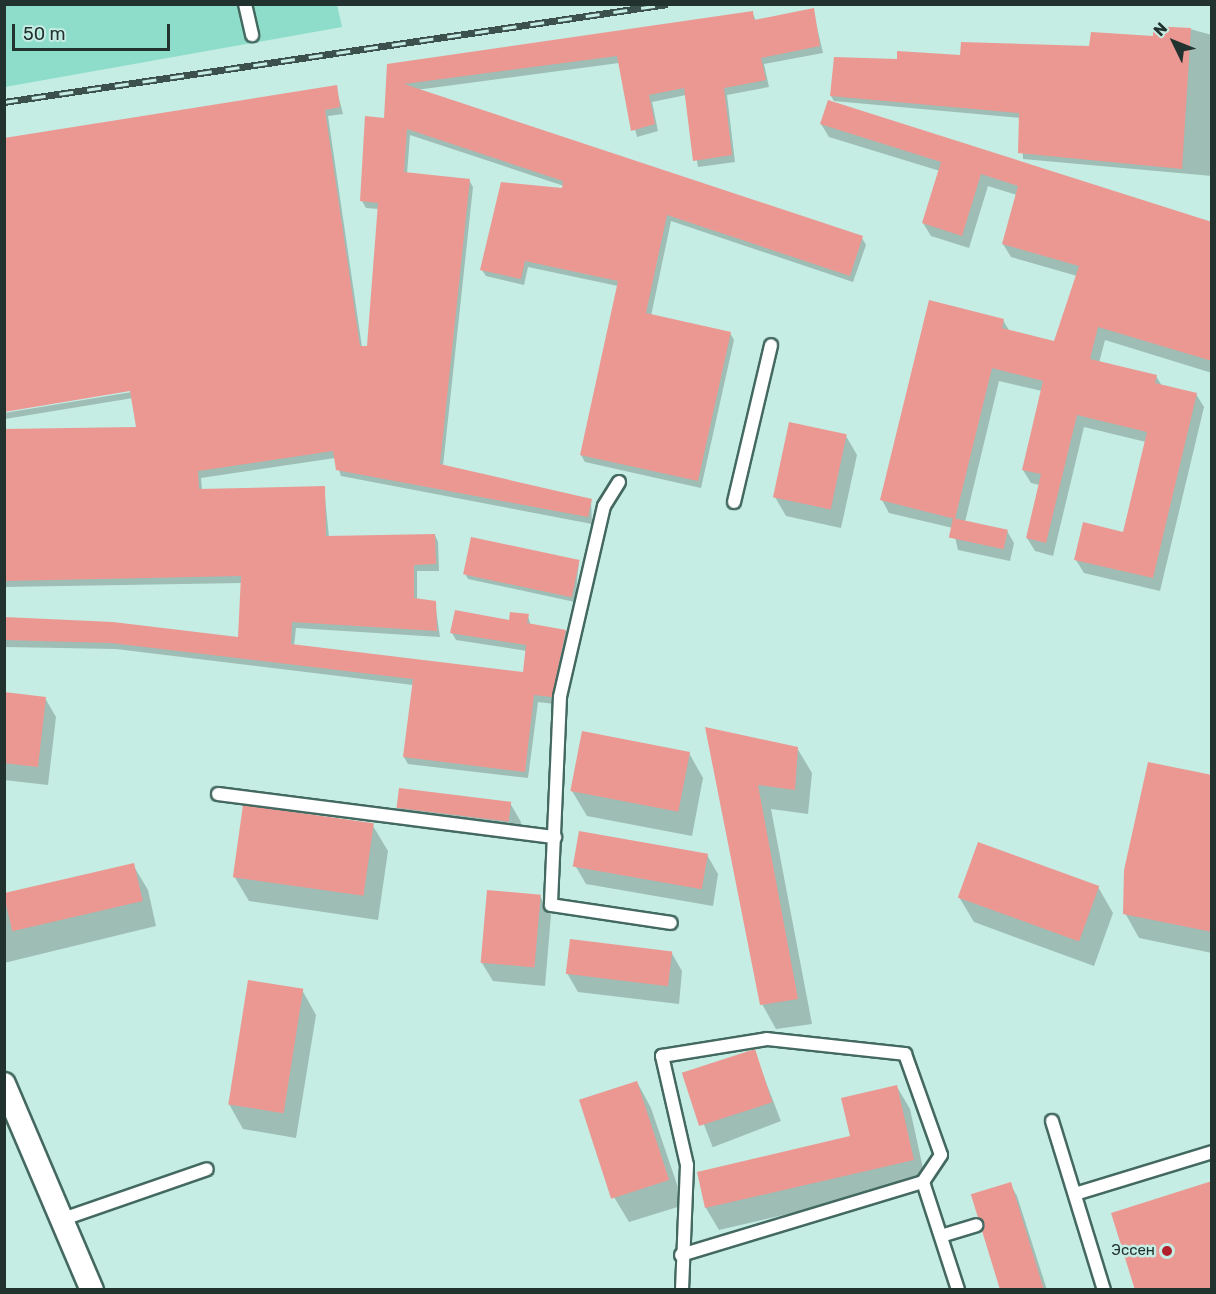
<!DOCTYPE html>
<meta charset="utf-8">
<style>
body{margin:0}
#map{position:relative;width:1216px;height:1294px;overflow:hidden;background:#c5ede3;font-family:Rubik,sans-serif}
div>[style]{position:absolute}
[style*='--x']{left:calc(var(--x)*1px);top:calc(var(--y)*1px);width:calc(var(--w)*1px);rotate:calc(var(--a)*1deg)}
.green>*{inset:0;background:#8eddcb}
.shadow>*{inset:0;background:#0003;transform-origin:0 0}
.building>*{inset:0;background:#eb9893;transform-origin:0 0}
.roads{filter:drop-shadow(2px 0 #446960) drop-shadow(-2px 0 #446960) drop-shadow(0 2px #446960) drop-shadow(0 -2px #446960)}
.lane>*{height:12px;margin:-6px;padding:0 6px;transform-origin:6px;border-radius:6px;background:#fff}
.street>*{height:22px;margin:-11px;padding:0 11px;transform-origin:11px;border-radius:11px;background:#fff}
.rail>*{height:7px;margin-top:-3.5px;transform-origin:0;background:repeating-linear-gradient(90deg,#c5ede3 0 14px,#3d514c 0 28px);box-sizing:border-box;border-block:2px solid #3d514c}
.dots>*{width:16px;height:16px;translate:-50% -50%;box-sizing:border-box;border:3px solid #c5ede3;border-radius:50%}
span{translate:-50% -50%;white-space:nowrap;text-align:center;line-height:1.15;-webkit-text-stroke:5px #c5ede3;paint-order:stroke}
.poi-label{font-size:15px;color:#22322e}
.right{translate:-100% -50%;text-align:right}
.frame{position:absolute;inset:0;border:6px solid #22322e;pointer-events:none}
.north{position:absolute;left:1144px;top:12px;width:60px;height:60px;-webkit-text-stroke:4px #c5ede3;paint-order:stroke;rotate:313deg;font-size:16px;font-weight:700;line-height:24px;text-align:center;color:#22322e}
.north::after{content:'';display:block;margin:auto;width:21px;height:27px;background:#22322e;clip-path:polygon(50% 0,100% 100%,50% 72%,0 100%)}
.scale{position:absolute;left:12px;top:24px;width:158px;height:27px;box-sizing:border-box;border:3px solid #22322e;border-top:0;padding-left:8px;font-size:18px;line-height:21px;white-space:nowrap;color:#22322e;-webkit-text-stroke:4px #c5ede3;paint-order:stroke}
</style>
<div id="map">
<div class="green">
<div style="clip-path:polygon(5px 5px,337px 5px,342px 27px,5px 87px)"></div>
</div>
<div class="shadow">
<div style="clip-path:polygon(813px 10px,823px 53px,764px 64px,769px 87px,727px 95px,735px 162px,698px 167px,686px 95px,652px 102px,658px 131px,637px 137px,619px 63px,416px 90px,862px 238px,866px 245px,853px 282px,671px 221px,651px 316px,730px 333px,734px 340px,701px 488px,585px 462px,581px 455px,618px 286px,528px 267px,524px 285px,486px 276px,482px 270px,564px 186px,410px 135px,407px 174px,469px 180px,473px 187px,443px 466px,591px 500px,592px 524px,341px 476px,335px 458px,201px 478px,202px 490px,324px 488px,329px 537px,435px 535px,438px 542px,439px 571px,417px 571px,417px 600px,435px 603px,440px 637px,296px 628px,294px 646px,524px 674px,527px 651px,456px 640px,452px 633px,528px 616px,531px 626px,566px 631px,570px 638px,555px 704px,538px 702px,528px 778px,408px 764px,404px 757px,413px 685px,116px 649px,4px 647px,4px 618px,239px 639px,242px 583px,4px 587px,4px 430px,137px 428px,133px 398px,5px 419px,4px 413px,138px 391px,336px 87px,343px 114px,328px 116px,362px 347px,368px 347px,379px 209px,366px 208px,362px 201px,386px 119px,389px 65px,752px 12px,756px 21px)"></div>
<div style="clip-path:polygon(1190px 29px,1212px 35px,1212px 176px,1023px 159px,1021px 118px,834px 101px,831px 96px,898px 60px,1091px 48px)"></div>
<div style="clip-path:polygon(821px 124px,1212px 222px,1212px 373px,1105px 340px,1099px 363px,1156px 376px,1162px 386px,1196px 394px,1204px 407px,1160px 591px,1084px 573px,1076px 560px,1124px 533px,1146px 442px,1084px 427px,1053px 556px,1035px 551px,1027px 538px,1040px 485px,1031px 483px,1023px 470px,1042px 391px,999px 381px,965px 522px,1007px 531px,1014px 543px,1010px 561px,958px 550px,953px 528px,889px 513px,882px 500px,1003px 320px,1010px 332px,1055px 342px,1077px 276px,1011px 257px,1003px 244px,1017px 195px,988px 186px,969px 248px,931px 236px,923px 223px,940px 171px,829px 137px)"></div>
<div style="clip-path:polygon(846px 436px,857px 455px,841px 528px,786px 516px,775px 497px)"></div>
<div style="clip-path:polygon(579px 561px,575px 602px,468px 579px,465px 573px)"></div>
<div style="clip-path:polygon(4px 693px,45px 698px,56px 717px,48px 785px,4px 780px)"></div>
<div style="clip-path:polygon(707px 729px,797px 748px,812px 773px,808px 814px,771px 809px,812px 1024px,776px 1029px,762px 1004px)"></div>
<div style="clip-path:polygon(689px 753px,703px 778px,692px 836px,587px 816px,572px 791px)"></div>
<div style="clip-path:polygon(1212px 777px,1212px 953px,1139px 938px,1125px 913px)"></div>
<div style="clip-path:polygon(510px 803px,521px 822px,518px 841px,408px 827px,397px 808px)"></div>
<div style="clip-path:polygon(373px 826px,388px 851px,378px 920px,249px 901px,234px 876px)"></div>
<div style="clip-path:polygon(707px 855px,718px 874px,713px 906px,586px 884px,575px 865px)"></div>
<div style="clip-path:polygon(133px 865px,148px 890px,156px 926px,4px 963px,4px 896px)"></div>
<div style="clip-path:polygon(1098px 887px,1113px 913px,1094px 966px,974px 922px,959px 897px)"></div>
<div style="clip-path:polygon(540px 896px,551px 915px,545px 986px,493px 981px,482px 963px)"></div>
<div style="clip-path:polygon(671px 952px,682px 971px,679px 1004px,578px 992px,567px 973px)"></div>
<div style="clip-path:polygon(302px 990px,316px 1015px,296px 1138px,243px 1129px,229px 1104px)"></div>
<div style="left:754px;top:1051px;width:75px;height:73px;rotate:69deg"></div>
<div style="clip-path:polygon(637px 1082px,651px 1108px,684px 1205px,629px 1222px,614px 1197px)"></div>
<div style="clip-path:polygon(897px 1087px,910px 1109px,926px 1182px,719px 1230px,706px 1208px,698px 1173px,851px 1137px)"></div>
<div style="clip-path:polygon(1010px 1184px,1017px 1196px,1047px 1290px,1003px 1290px)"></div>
</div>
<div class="building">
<div style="clip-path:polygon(814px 8px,820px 46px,761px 58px,766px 80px,724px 88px,732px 155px,693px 161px,684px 88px,649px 95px,655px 124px,631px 131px,617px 56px,404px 84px,863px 236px,850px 276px,667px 215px,646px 313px,731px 332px,698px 481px,580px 455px,618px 281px,525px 261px,521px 279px,480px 270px,501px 182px,562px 188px,563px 181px,407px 129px,404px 172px,470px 179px,440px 464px,592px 499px,588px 517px,336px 470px,333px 451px,198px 471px,199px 489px,325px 486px,326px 536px,435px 534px,436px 564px,414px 565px,414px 598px,436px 601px,437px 631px,292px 622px,291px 644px,523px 672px,526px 645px,450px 633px,455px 610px,509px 620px,510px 612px,529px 614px,527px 623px,566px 630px,552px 697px,534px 695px,525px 772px,403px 757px,413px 679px,111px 643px,4px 640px,4px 617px,113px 622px,238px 637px,241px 576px,4px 581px,4px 429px,136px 427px,130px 391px,4px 412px,4px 138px,337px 85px,340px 107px,325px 110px,360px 346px,367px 346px,378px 203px,360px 201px,365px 116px,384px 118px,387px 64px,753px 11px,754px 20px)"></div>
<div style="clip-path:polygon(1153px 26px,1191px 28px,1182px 169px,1018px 153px,1019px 113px,830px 96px,834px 57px,897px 59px,897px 51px,960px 55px,961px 42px,1089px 46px,1091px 32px,1153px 36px)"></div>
<div style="clip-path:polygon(828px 100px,1212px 222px,1212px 361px,1098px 327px,1090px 359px,1157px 375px,1155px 383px,1197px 393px,1153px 578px,1074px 560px,1083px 522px,1123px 532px,1147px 432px,1077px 415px,1046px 543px,1026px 538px,1041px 474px,1022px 470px,1043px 381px,992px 368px,955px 519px,880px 500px,929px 300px,1004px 319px,1002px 328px,1054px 341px,1079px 266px,1002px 244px,1018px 186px,981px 174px,962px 236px,922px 223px,941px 162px,820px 124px)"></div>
<div style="left:789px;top:422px;width:59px;height:77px;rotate:12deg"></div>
<div style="left:953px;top:518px;width:56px;height:20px;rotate:12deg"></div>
<div style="left:471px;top:537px;width:111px;height:38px;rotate:12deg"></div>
<div style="clip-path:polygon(4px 692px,46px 697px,38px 767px,4px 763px)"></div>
<div style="clip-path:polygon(705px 727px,798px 747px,795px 790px,758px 785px,798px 999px,760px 1005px)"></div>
<div style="left:582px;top:731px;width:110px;height:61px;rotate:11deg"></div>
<div style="clip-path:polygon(1148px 762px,1212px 775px,1212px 932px,1123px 914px,1124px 870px)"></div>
<div style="left:399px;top:788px;width:113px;height:20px;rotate:7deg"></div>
<div style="left:243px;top:805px;width:132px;height:73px;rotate:8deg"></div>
<div style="left:579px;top:831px;width:131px;height:36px;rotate:10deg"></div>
<div style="left:978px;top:842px;width:129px;height:59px;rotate:20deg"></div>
<div style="left:134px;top:863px;width:39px;height:134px;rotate:77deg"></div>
<div style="left:487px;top:890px;width:54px;height:73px;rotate:5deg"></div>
<div style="left:570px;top:939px;width:103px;height:35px;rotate:7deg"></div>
<div style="left:248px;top:980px;width:56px;height:126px;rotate:9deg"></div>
<div style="left:755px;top:1049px;width:56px;height:77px;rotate:72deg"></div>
<div style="left:637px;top:1081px;width:104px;height:61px;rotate:72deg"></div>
<div style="clip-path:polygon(897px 1085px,914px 1160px,705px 1208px,697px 1172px,850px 1136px,841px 1098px)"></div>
<div style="clip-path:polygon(1212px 1181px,1212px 1290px,1135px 1290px,1111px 1213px)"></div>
<div style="left:1011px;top:1182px;width:113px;height:42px;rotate:73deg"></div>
</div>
<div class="roads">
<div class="lane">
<div style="--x:245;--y:4;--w:32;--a:77"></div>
<div style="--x:619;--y:482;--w:28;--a:122"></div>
<div style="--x:604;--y:506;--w:196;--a:103"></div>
<div style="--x:560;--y:697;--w:208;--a:92.5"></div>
<div style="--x:551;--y:905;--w:121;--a:8.5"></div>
<div style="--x:734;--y:502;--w:161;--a:-76.7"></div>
<div style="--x:218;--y:794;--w:340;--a:7.3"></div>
<div style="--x:1052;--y:1121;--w:177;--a:72.9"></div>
<div style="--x:1075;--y:1194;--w:143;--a:-17"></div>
<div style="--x:63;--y:1219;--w:152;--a:-19.1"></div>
<div style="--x:941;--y:1236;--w:37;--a:-17"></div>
<div style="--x:681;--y:1255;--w:253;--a:-16.8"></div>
<div style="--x:923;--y:1182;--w:114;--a:72"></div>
<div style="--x:682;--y:1290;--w:125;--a:-87.7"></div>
<div style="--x:687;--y:1165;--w:112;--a:-102.9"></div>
<div style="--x:662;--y:1056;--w:106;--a:-9.2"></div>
<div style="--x:767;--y:1039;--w:139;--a:6.2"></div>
<div style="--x:905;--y:1054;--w:107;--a:70.4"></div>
<div style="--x:941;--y:1155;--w:32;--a:124"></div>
</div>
<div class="street">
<div style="--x:4;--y:1084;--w:224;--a:66.9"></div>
</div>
</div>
<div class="rail">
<div style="--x:4;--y:102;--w:671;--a:-8.4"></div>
</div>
<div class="dots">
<div style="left:1167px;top:1251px;background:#b21f2c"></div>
</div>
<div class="poi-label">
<span class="right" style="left:1155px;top:1251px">Эссен</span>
</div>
<div class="frame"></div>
<div class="north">N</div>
<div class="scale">50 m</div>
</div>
